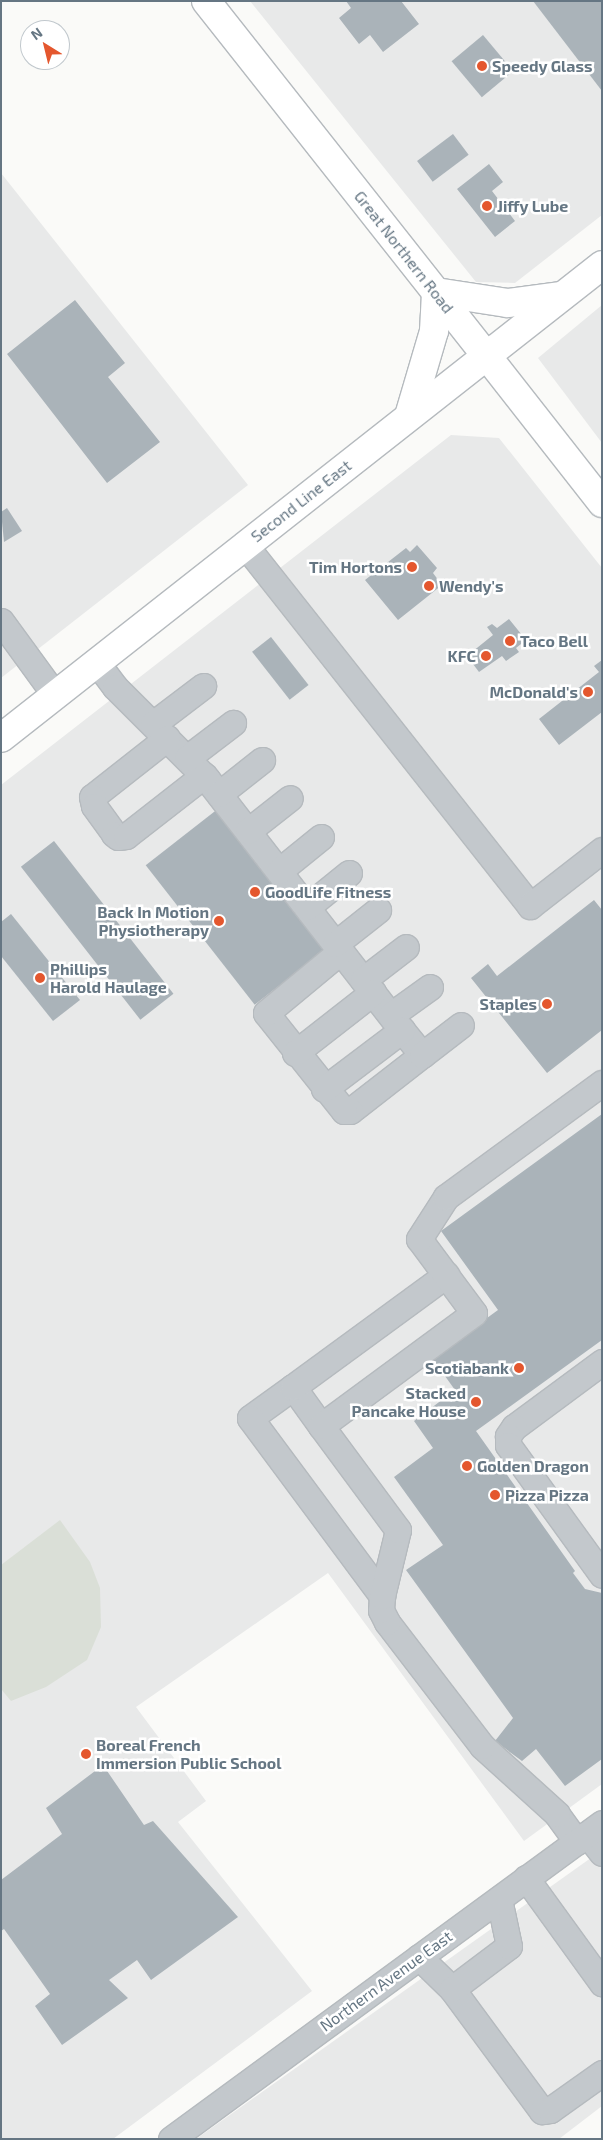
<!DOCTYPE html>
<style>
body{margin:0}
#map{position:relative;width:603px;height:2140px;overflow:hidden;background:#fafaf8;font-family:"Exo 2",sans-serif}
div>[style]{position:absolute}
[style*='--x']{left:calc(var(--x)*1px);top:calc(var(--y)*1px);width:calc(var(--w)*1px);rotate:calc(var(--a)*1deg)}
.built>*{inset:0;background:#e8e9e9}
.green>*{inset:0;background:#dadfd7}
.building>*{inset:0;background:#aab3b9;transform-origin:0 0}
.roads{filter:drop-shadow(1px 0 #b5babe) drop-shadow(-1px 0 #b5babe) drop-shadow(0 1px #b5babe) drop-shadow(0 -1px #b5babe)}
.minor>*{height:25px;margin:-12.5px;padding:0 12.5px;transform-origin:12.5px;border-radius:12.5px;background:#c3c8cc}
.major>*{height:28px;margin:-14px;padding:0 14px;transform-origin:14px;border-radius:14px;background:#fff}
.highway>*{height:28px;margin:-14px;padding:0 14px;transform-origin:14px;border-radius:14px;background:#fff}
.dots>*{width:14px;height:14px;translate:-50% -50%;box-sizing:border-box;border:2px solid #fff;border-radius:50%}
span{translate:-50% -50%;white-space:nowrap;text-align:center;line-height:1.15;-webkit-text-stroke:5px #fff;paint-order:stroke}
.poi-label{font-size:16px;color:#657683;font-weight:700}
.left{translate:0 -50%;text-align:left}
.right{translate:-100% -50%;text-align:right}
.street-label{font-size:16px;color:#657683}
.frame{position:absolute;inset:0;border:2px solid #657683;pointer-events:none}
.north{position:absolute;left:20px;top:20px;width:50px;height:50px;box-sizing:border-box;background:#fff;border:1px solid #c1c8cd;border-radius:50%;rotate:324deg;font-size:14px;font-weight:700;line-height:20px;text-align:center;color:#657683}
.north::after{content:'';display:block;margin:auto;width:18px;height:22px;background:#e4572e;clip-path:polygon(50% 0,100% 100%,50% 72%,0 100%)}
</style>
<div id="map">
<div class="built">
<div style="clip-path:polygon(250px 1px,602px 1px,602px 215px,515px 283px,476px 282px)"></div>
<div style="clip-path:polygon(1px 173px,248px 485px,1px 678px)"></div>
<div style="clip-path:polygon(602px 305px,602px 443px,538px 358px)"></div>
<div style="clip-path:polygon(451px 435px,499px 438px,602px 568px,602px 1784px,524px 1841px,328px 1573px,136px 1707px,206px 1801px,178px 1822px,312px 1991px,113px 2139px,1px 2139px,1px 785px)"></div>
<div style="clip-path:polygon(602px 1850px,602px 2106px,559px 2139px,196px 2139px)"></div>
</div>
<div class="green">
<div style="clip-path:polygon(60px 1520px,90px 1562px,100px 1588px,101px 1627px,87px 1660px,46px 1687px,11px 1701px,1px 1689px,1px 1565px)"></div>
</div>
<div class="building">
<div style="clip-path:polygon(346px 1px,401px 1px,419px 24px,383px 52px,370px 35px,359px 44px,339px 18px,351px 8px)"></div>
<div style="clip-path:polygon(533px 1px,602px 1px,602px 91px)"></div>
<div style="left:483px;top:35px;width:47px;height:41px;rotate:50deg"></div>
<div style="left:453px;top:134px;width:26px;height:45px;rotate:53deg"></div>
<div style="clip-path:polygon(489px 164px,503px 182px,492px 191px,515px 221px,495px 237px,457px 189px)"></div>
<div style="clip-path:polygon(75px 300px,125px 363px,108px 377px,160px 442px,107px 483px,7px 354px)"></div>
<div style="clip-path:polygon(7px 508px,22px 531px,4px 542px,1px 512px)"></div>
<div style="clip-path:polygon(417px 545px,437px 568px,433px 573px,442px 585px,398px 620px,365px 580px,406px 548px,410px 552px)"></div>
<div style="clip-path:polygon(509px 619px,526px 640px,516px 648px,519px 652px,506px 661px,502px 656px,479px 672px,467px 656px,493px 635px,487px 627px,492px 624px,497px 628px)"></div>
<div style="left:271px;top:637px;width:61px;height:24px;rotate:52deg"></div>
<div style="clip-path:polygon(602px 660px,602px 712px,559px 745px,539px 719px,599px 672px,594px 666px)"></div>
<div style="left:219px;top:808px;width:177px;height:93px;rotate:52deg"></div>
<div style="left:54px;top:841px;width:194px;height:42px;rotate:52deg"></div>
<div style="clip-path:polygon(594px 900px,602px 910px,602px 1030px,547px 1073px,471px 978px,488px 964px,497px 976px)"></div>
<div style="clip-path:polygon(11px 914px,80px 1000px,53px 1021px,1px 956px,1px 922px)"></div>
<div style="clip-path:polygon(602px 1114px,602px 1340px,476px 1431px,575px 1571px,573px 1573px,585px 1589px,602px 1593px,602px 1759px,565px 1786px,536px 1749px,522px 1761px,495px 1741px,513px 1718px,406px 1570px,443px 1545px,394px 1477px,433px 1448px,414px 1421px,455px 1390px,432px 1358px,498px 1310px,441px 1231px)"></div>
<div style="clip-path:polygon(103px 1765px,144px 1825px,153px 1821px,238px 1917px,151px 1980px,137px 1960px,109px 1980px,128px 1998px,62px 2045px,35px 2006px,50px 1994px,4px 1929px,1px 1931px,1px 1880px,62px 1834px,46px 1808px)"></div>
</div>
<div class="roads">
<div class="minor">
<div style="--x:245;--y:545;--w:460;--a:51.7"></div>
<div style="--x:530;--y:906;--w:91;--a:-37.9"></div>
<div style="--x:1;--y:621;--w:92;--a:53.9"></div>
<div style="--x:97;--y:663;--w:30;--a:53"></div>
<div style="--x:115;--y:687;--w:130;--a:45"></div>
<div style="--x:207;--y:779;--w:318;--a:52.2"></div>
<div style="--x:402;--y:1030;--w:32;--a:51"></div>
<div style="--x:422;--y:1055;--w:91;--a:142.1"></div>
<div style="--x:350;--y:1111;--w:6;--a:180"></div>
<div style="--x:344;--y:1111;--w:125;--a:-128.5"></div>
<div style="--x:266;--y:1013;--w:97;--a:-39.6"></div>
<div style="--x:153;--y:724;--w:63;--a:-37.2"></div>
<div style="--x:167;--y:738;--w:95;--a:141.8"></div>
<div style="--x:92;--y:797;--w:9;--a:77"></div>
<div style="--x:94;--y:806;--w:34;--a:54"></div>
<div style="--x:114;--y:834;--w:5;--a:37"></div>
<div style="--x:118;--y:837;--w:8;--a:-7"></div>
<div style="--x:126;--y:836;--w:99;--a:-38"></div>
<div style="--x:187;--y:758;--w:58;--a:-37.3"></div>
<div style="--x:219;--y:794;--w:55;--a:-38.3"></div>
<div style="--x:248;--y:831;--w:53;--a:-38.2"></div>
<div style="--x:279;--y:871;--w:54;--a:-39"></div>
<div style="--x:307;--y:907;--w:54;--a:-39"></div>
<div style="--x:335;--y:944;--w:55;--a:-38.3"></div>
<div style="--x:363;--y:980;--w:54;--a:-37.5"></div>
<div style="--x:391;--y:1015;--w:48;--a:-35.7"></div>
<div style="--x:295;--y:1053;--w:99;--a:-38"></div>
<div style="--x:422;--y:1055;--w:49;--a:-37.6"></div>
<div style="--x:324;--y:1089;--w:98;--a:-37.1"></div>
<div style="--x:602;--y:1362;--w:109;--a:143.5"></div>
<div style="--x:514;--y:1427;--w:11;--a:124"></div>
<div style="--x:508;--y:1436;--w:9;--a:90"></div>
<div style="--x:508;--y:1445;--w:160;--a:54.1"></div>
<div style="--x:293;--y:1387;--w:53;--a:144.2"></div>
<div style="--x:250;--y:1418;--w:222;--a:53.4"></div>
<div style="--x:321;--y:1426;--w:48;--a:-125.7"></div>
<div style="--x:293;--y:1387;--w:190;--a:-36.2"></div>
<div style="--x:587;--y:1834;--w:24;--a:52"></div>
<div style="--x:577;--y:1842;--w:34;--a:-126"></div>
<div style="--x:557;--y:1814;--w:101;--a:-137.8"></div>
<div style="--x:482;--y:1746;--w:156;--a:-127.5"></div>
<div style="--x:387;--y:1622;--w:13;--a:-117"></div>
<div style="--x:381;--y:1610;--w:14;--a:-86"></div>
<div style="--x:382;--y:1596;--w:68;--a:-76.4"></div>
<div style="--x:398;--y:1530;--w:129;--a:-126.5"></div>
<div style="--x:321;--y:1426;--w:190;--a:-36.4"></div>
<div style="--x:474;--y:1313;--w:92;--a:-126.6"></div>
<div style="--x:419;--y:1239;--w:50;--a:-57.3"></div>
<div style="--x:446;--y:1197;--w:193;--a:-36.2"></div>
<div style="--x:526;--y:1878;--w:130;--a:54.1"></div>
<div style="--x:419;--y:1957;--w:46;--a:44.1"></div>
<div style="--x:452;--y:1989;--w:152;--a:53.6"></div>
<div style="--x:542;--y:2111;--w:8;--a:-7"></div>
<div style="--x:550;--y:2110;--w:64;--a:-35.4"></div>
<div style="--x:452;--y:1989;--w:71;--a:-37"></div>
<div style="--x:509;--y:1946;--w:48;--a:-102"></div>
<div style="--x:171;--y:2139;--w:534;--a:-36.25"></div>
</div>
<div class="major">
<div style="--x:486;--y:355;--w:188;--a:51.9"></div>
</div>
<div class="highway">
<div style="--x:206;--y:1;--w:451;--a:51.7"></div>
<div style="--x:436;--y:292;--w:73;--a:8.7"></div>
<div style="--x:508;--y:303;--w:53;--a:-7.5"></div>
<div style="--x:409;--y:416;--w:89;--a:-73.6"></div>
<div style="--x:434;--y:331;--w:39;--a:-87"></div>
<div style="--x:1;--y:738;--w:765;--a:-38.2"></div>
</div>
</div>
<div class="dots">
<div style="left:482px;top:66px;background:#e4572e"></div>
<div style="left:487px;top:206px;background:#e4572e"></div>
<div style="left:412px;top:567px;background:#e4572e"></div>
<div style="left:429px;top:586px;background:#e4572e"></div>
<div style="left:510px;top:641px;background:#e4572e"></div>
<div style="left:486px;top:656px;background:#e4572e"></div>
<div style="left:588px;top:692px;background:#e4572e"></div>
<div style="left:255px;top:892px;background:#e4572e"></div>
<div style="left:219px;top:921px;background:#e4572e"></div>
<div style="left:40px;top:978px;background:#e4572e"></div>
<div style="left:547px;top:1004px;background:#e4572e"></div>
<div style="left:519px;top:1368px;background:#e4572e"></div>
<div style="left:476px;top:1402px;background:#e4572e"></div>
<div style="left:467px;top:1466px;background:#e4572e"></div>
<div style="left:495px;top:1495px;background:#e4572e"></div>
<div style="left:86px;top:1754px;background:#e4572e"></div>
</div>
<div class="poi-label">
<span class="left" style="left:492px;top:66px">Speedy Glass</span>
<span class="left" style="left:497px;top:206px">Jiffy Lube</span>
<span class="right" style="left:402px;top:567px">Tim Hortons</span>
<span class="left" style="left:439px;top:586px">Wendy's</span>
<span class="left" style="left:520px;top:641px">Taco Bell</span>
<span class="right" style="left:476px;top:656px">KFC</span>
<span class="right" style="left:578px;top:692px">McDonald's</span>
<span class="left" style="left:265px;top:892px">GoodLife Fitness</span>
<span class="right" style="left:209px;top:921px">Back In Motion<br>Physiotherapy</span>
<span class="left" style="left:50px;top:978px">Phillips<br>Harold Haulage</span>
<span class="right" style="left:537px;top:1004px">Staples</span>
<span class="right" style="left:509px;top:1368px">Scotiabank</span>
<span class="right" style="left:466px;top:1402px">Stacked<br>Pancake House</span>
<span class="left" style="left:477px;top:1466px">Golden Dragon</span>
<span class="left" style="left:505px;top:1495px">Pizza Pizza</span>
<span class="left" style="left:96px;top:1754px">Boreal French<br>Immersion Public School</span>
</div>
<div class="street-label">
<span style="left:404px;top:252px;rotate:52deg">Great Northern Road</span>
<span style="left:301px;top:501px;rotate:-38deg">Second Line East</span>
<span style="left:386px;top:1981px;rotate:-36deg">Northern Avenue East</span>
</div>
<div class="frame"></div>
<div class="north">N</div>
</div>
